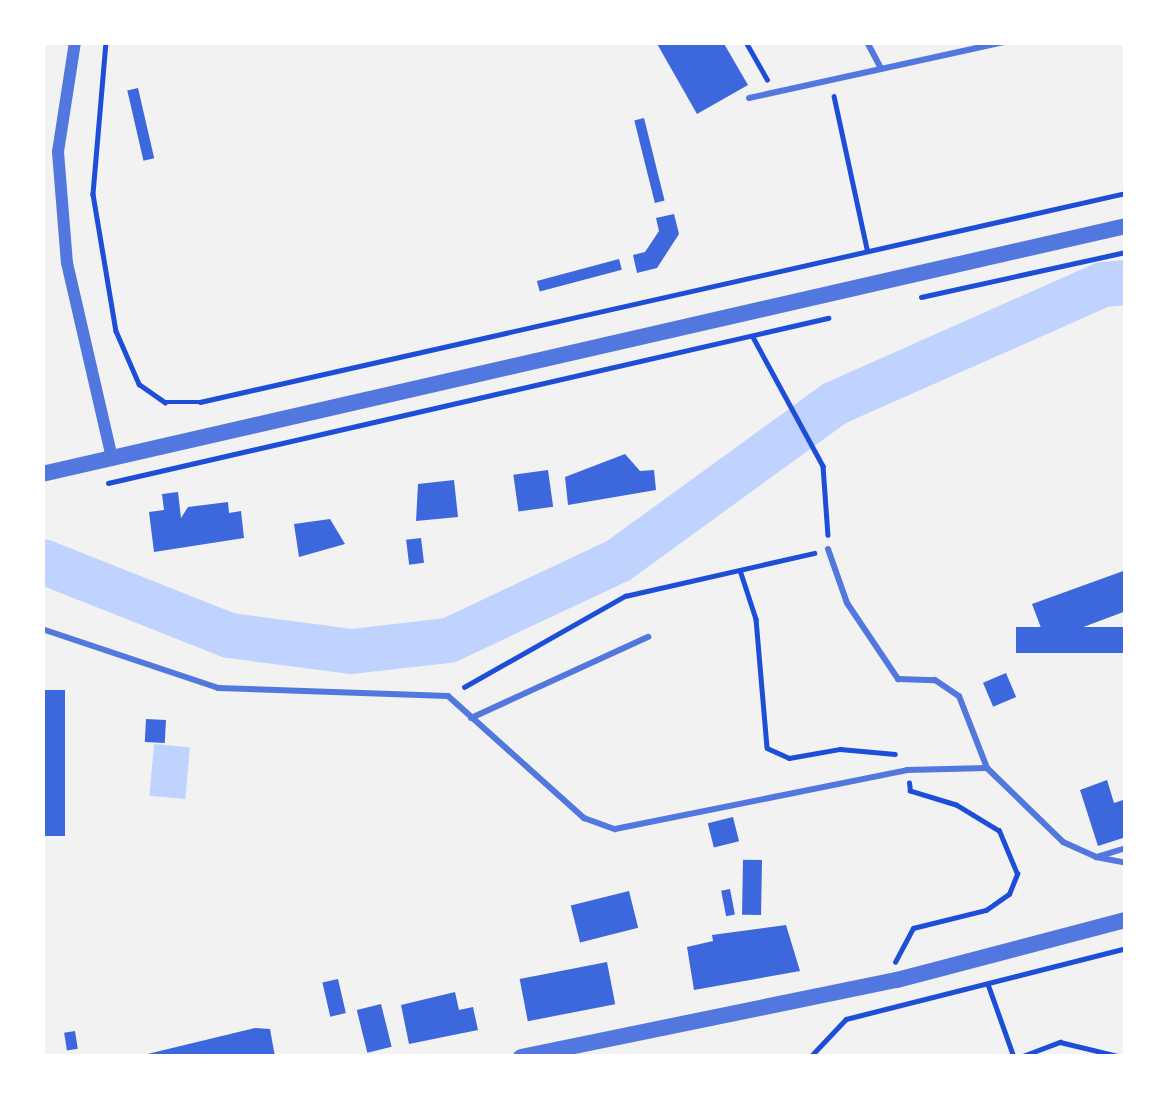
<!DOCTYPE html>
<style>
body{margin:0}
#map{position:relative;width:1168px;height:1099px;overflow:hidden;background:#f2f2f2;font-family:"Space Grotesk",sans-serif}
div>[style]{position:absolute}
[style*='--x']{left:calc(var(--x)*1px);top:calc(var(--y)*1px);width:calc(var(--w)*1px);rotate:calc(var(--a)*1deg)}
.water>*{inset:0;background:#bfd3fe;transform-origin:0 0}
.river>*{height:45px;margin:-22.5px;padding:0 22.5px;transform-origin:22.5px;border-radius:22.5px;background:#bfd3fe}
.building>*{inset:0;background:#3d67dc;transform-origin:0 0}
.path>*{height:4.5px;margin:-2.25px;padding:0 2.25px;transform-origin:2.25px;border-radius:2.25px;background:#1d4ed8}
.service>*{height:6px;margin:-3px;padding:0 3px;transform-origin:3px;border-radius:3px;background:#5277de}
.minor>*{height:12px;margin:-6px;padding:0 6px;transform-origin:6px;border-radius:6px;background:#5277de}
.tertiary>*{height:16px;margin:-8px;padding:0 8px;transform-origin:8px;border-radius:8px;background:#5277de}
span{translate:-50% -50%;white-space:nowrap;text-align:center;line-height:1.15;-webkit-text-stroke:12px #fff;paint-order:stroke}
.frame{position:absolute;inset:0;border:45px solid #fff;pointer-events:none}
</style>
<div id="map">
<div class="water">
<div style="left:154px;top:744px;width:36px;height:52px;rotate:5deg"></div>
</div>
<div class="river">
<div style="--x:42;--y:561;--w:201;--a:21.6"></div>
<div style="--x:229;--y:635;--w:123;--a:7.5"></div>
<div style="--x:351;--y:651;--w:98;--a:-6.5"></div>
<div style="--x:448;--y:640;--w:188;--a:-25.2"></div>
<div style="--x:618;--y:560;--w:267;--a:-36"></div>
<div style="--x:834;--y:403;--w:294;--a:-23.9"></div>
<div style="--x:1103;--y:284;--w:23;--a:-5"></div>
</div>
<div class="building">
<div style="clip-path:polygon(656px 42px,723px 42px,748px 85px,697px 114px)"></div>
<div style="left:138px;top:88px;width:72px;height:11px;rotate:77deg"></div>
<div style="left:644px;top:118px;width:85px;height:10px;rotate:76deg"></div>
<div style="clip-path:polygon(674px 214px,679px 234px,657px 268px,637px 273px,633px 255px,645px 252px,659px 231px,656px 218px)"></div>
<div style="left:619px;top:259px;width:11px;height:85px;rotate:75deg"></div>
<div style="clip-path:polygon(625px 454px,640px 471px,654px 470px,656px 490px,568px 505px,565px 477px)"></div>
<div style="left:548px;top:470px;width:37px;height:35px;rotate:82deg"></div>
<div style="clip-path:polygon(454px 480px,458px 517px,416px 521px,418px 484px)"></div>
<div style="clip-path:polygon(178px 492px,181px 518px,188px 507px,228px 502px,229px 513px,241px 511px,244px 538px,154px 552px,149px 512px,164px 510px,162px 494px)"></div>
<div style="clip-path:polygon(330px 519px,345px 544px,299px 557px,294px 524px)"></div>
<div style="left:421px;top:538px;width:25px;height:15px;rotate:83deg"></div>
<div style="clip-path:polygon(1126px 570px,1126px 611px,1046px 641px,1032px 604px)"></div>
<div style="left:1126px;top:627px;width:26px;height:110px;rotate:90deg"></div>
<div style="left:1006px;top:673px;width:26px;height:25px;rotate:67deg"></div>
<div style="left:42px;top:690px;width:23px;height:146px"></div>
<div style="left:146px;top:719px;width:20px;height:23px;rotate:3deg"></div>
<div style="clip-path:polygon(1107px 780px,1114px 803px,1126px 799px,1126px 837px,1098px 846px,1080px 790px)"></div>
<div style="left:733px;top:817px;width:25px;height:26px;rotate:76deg"></div>
<div style="left:762px;top:860px;width:55px;height:19px;rotate:91deg"></div>
<div style="left:730px;top:889px;width:26px;height:9px;rotate:79deg"></div>
<div style="left:629px;top:891px;width:38px;height:60px;rotate:76deg"></div>
<div style="clip-path:polygon(786px 925px,800px 971px,694px 990px,687px 947px,713px 941px,712px 935px)"></div>
<div style="left:607px;top:962px;width:43px;height:89px;rotate:79deg"></div>
<div style="left:338px;top:979px;width:35px;height:16px;rotate:77deg"></div>
<div style="clip-path:polygon(455px 992px,459px 1010px,473px 1007px,478px 1030px,409px 1044px,401px 1005px)"></div>
<div style="left:381px;top:1004px;width:44px;height:25px;rotate:76deg"></div>
<div style="clip-path:polygon(255px 1028px,270px 1029px,275px 1057px,135px 1057px)"></div>
<div style="left:75px;top:1031px;width:18px;height:11px;rotate:81deg"></div>
</div>
<div class="path">
<div style="--x:106;--y:42;--w:153;--a:94.9"></div>
<div style="--x:93;--y:194;--w:139;--a:80.5"></div>
<div style="--x:116;--y:331;--w:58;--a:66.5"></div>
<div style="--x:139;--y:384;--w:32;--a:35"></div>
<div style="--x:165;--y:402;--w:35;--a:0"></div>
<div style="--x:200;--y:402;--w:949;--a:-12.72"></div>
<div style="--x:746;--y:42;--w:43;--a:60.4"></div>
<div style="--x:834;--y:96;--w:157;--a:77.8"></div>
<div style="--x:921;--y:297;--w:210;--a:-12.4"></div>
<div style="--x:753;--y:337;--w:147;--a:61.5"></div>
<div style="--x:823;--y:466;--w:69;--a:85.9"></div>
<div style="--x:108;--y:483;--w:739;--a:-12.91"></div>
<div style="--x:740;--y:570;--w:52;--a:71.9"></div>
<div style="--x:756;--y:619;--w:129;--a:85.1"></div>
<div style="--x:767;--y:748;--w:24;--a:24"></div>
<div style="--x:789;--y:758;--w:52;--a:-10"></div>
<div style="--x:840;--y:749;--w:55;--a:5.2"></div>
<div style="--x:464;--y:687;--w:185;--a:-29.5"></div>
<div style="--x:625;--y:596;--w:194;--a:-12.8"></div>
<div style="--x:895;--y:962;--w:38;--a:-62"></div>
<div style="--x:913;--y:928;--w:75;--a:-13.9"></div>
<div style="--x:986;--y:910;--w:28;--a:-35"></div>
<div style="--x:1009;--y:894;--w:22;--a:-68"></div>
<div style="--x:1017;--y:874;--w:47;--a:-112.7"></div>
<div style="--x:999;--y:831;--w:50;--a:-148.8"></div>
<div style="--x:956;--y:805;--w:48;--a:-163.1"></div>
<div style="--x:910;--y:791;--w:8;--a:-97"></div>
<div style="--x:988;--y:984;--w:77;--a:70.4"></div>
<div style="--x:810;--y:1057;--w:52;--a:-46.5"></div>
<div style="--x:846;--y:1019;--w:289;--a:-14.2"></div>
<div style="--x:1020;--y:1057;--w:43;--a:-20.6"></div>
<div style="--x:1060;--y:1042;--w:64;--a:13.6"></div>
</div>
<div class="service">
<div style="--x:867;--y:42;--w:30;--a:62"></div>
<div style="--x:749;--y:98;--w:261;--a:-12.4"></div>
<div style="--x:828;--y:549;--w:57;--a:70.6"></div>
<div style="--x:847;--y:603;--w:92;--a:56.1"></div>
<div style="--x:898;--y:679;--w:37;--a:2"></div>
<div style="--x:935;--y:680;--w:29;--a:34"></div>
<div style="--x:959;--y:696;--w:77;--a:68.7"></div>
<div style="--x:987;--y:768;--w:106;--a:44.2"></div>
<div style="--x:1063;--y:842;--w:36;--a:24"></div>
<div style="--x:42;--y:629;--w:186;--a:18.5"></div>
<div style="--x:218;--y:688;--w:230;--a:2"></div>
<div style="--x:448;--y:696;--w:183;--a:41.9"></div>
<div style="--x:584;--y:818;--w:33;--a:20"></div>
<div style="--x:615;--y:829;--w:298;--a:-11.4"></div>
<div style="--x:907;--y:770;--w:80;--a:-1.4"></div>
<div style="--x:471;--y:718;--w:195;--a:-24.6"></div>
<div style="--x:1126;--y:848;--w:31;--a:163"></div>
<div style="--x:1096;--y:857;--w:31;--a:11"></div>
</div>
<div class="minor">
<div style="--x:75;--y:42;--w:111;--a:98.8"></div>
<div style="--x:58;--y:152;--w:111;--a:85.4"></div>
<div style="--x:67;--y:263;--w:196;--a:77"></div>
</div>
<div class="tertiary">
<div style="--x:42;--y:474;--w:1112;--a:-12.89"></div>
<div style="--x:521;--y:1057;--w:384;--a:-11.6"></div>
<div style="--x:897;--y:980;--w:237;--a:-14.7"></div>
</div>
<div class="frame"></div>
</div>
